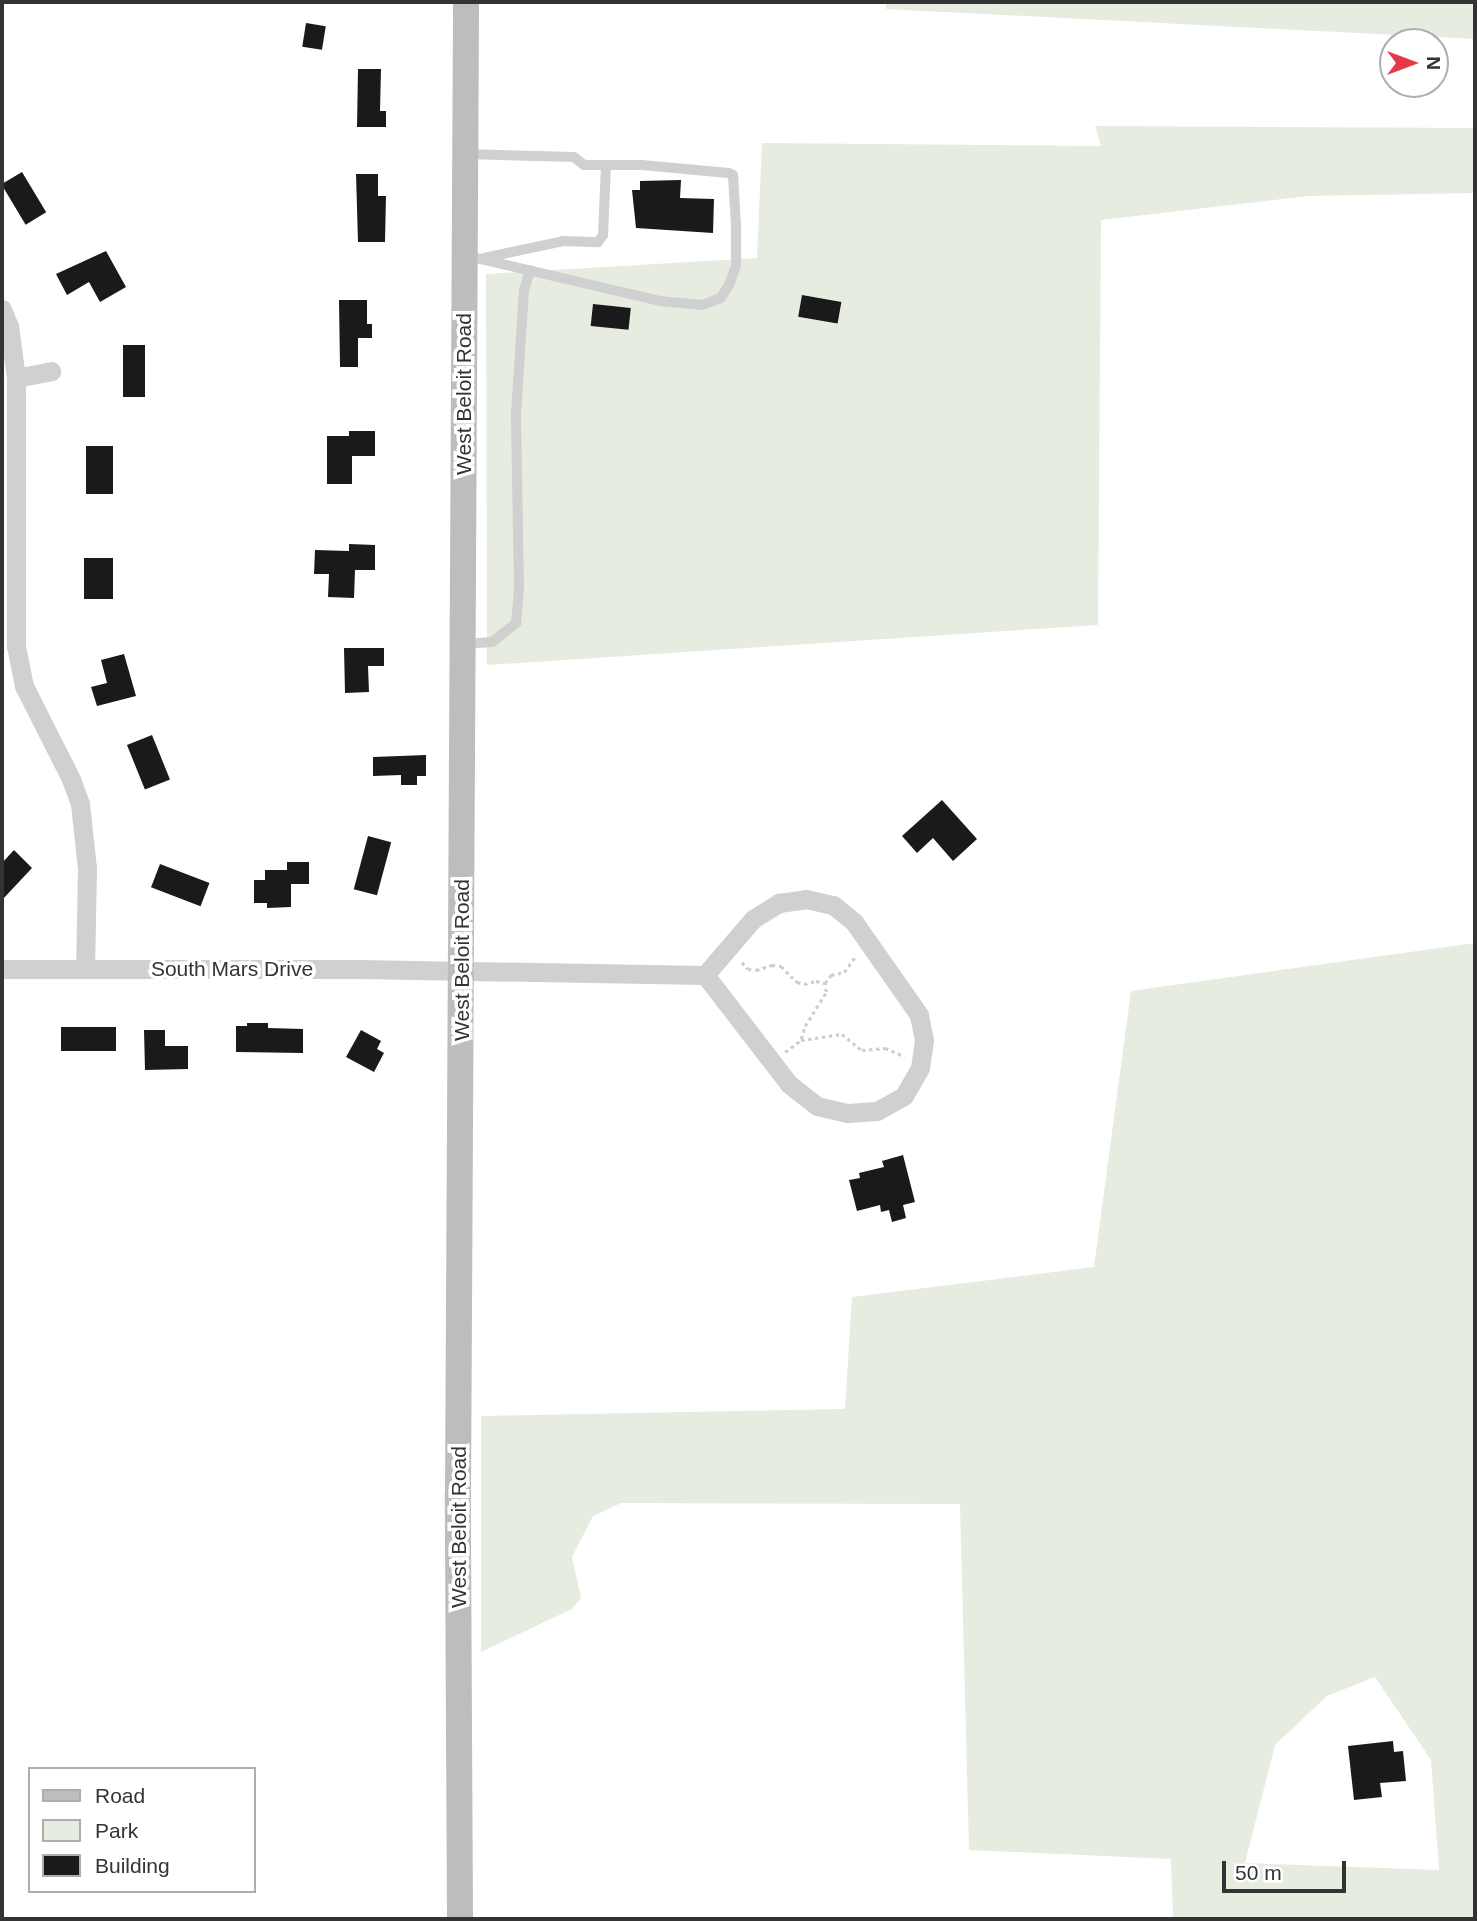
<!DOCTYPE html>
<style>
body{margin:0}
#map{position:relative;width:1477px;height:1921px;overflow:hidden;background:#fff;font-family:Helvetica,sans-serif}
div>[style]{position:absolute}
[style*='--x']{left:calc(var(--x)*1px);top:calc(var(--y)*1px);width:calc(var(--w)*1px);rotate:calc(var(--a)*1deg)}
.green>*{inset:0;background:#e6ecdf}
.building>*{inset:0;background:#1a1a1a;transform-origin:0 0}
.path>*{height:2.5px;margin-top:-1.25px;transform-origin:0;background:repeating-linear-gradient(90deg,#cdcdcd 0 3.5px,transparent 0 7px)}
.service>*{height:10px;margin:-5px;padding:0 5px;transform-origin:5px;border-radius:5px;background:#d0d0d0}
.minor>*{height:19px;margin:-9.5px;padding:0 9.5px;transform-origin:9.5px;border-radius:9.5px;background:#d0d0d0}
.secondary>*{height:26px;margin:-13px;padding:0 13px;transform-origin:13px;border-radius:13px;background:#bdbdbd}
span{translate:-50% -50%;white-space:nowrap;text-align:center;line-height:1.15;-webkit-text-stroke:7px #fff;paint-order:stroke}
.street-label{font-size:21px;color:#333}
.frame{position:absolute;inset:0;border:4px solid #333;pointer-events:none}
.legend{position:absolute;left:28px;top:1767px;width:228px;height:126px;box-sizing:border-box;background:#fff;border:2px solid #adadad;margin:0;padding:9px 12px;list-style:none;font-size:21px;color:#333}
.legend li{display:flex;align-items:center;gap:14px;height:35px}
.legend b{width:35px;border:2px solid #adadad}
.north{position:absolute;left:1379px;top:28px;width:70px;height:70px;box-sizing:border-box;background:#fff;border:2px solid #adadad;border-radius:50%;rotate:90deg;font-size:19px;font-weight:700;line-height:28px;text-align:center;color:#333}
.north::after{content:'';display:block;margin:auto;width:24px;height:32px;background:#e63946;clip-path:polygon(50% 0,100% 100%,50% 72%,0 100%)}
.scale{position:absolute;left:1222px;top:1861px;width:124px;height:32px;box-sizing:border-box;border:4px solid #333;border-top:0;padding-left:9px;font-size:21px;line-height:24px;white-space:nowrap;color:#333;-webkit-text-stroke:5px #fff;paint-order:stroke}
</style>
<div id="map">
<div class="green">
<div style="clip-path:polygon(886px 2px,1475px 2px,1475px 39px,886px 9px)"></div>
<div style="clip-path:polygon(1095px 126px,1475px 128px,1475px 193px,1308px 196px,1101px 220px,1098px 625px,487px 665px,486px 274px,757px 258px,762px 143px,1101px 146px)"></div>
<div style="clip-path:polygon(evenodd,1475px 943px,1475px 1919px,1173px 1919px,1171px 1859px,969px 1850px,960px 1504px,621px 1503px,593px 1516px,572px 1557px,581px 1598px,572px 1609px,481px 1652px,481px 1416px,845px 1409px,852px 1297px,1094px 1267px,1131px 991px,1475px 943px,1375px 1677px,1431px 1760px,1439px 1870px,1245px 1863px,1275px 1745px,1327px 1696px,1375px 1677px)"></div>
</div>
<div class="building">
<div style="left:306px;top:23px;width:20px;height:24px;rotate:9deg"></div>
<div style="clip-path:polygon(358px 69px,381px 69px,380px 111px,386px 111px,386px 127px,357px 127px)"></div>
<div style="left:22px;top:172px;width:47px;height:24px;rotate:59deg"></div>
<div style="clip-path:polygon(356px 174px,378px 174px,378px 196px,386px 196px,385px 242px,358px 242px)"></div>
<div style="clip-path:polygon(681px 180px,680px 198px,714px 199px,713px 233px,636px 228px,632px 190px,640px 190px,640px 181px)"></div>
<div style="clip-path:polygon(106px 251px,126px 287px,100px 302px,89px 282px,67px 295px,56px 274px)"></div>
<div style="left:802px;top:295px;width:40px;height:22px;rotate:10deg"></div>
<div style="clip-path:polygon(339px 300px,367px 300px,367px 324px,372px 324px,372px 338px,358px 338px,358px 367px,340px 367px)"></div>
<div style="left:593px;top:304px;width:38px;height:22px;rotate:6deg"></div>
<div style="left:123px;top:345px;width:22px;height:52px"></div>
<div style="clip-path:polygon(349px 431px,375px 431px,375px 456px,352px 456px,352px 484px,327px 484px,327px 436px,349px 436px)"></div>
<div style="left:86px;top:446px;width:27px;height:48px"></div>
<div style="clip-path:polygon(349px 544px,375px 545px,375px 570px,355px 570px,354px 598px,328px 597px,329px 574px,314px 574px,315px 550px,349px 551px)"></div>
<div style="left:84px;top:558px;width:29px;height:41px"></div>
<div style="clip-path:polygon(344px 648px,384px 648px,384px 666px,368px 666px,369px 692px,345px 693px)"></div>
<div style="clip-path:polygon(124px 654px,136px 696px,97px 706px,91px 687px,107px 683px,101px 660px)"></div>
<div style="left:152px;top:735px;width:48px;height:27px;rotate:68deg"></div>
<div style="clip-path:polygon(426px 755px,426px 776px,417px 776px,417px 785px,401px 785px,401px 775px,373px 776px,373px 757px)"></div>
<div style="clip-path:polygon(942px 800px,977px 839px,953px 861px,933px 838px,917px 853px,902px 836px)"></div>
<div style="left:368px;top:836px;width:24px;height:55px;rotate:15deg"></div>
<div style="clip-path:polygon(14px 850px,32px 868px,2px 900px,2px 863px)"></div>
<div style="clip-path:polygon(287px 862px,309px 862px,309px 884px,291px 884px,291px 907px,267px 908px,267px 903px,254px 903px,254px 880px,265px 880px,265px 870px,287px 870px)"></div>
<div style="left:160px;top:864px;width:53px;height:25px;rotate:21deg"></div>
<div style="clip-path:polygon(247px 1023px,268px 1023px,268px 1028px,303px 1029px,303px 1053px,236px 1052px,236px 1026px,247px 1026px)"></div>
<div style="left:61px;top:1027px;width:55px;height:24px"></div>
<div style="clip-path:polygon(144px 1030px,165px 1030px,165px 1046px,188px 1046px,188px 1069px,145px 1070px)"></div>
<div style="clip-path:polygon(361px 1030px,381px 1041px,377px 1049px,384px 1053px,374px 1072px,346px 1057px)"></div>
<div style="clip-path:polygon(903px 1155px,915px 1202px,903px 1205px,906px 1218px,892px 1222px,889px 1210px,881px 1212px,880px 1205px,857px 1211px,849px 1180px,860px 1178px,859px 1173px,884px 1167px,882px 1161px)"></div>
<div style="clip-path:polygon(1393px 1741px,1394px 1752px,1403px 1751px,1406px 1781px,1380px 1783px,1382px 1797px,1354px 1800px,1348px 1746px)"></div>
</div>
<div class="path">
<div style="--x:742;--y:962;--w:9;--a:49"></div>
<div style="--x:748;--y:969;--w:8;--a:7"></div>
<div style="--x:756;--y:970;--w:17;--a:-17"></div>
<div style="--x:772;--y:965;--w:9;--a:6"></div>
<div style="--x:781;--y:966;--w:23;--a:45"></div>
<div style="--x:797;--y:982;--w:7;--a:16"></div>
<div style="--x:804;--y:984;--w:12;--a:-14"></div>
<div style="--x:816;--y:981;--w:9;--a:13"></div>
<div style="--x:825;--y:983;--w:10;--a:-53"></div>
<div style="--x:831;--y:975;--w:13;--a:-13"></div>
<div style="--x:844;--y:972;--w:19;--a:-54"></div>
<div style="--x:801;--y:1039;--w:14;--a:-73"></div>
<div style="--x:805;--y:1026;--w:40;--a:-58"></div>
<div style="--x:826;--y:992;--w:9;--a:-96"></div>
<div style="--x:785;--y:1052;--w:20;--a:-37"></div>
<div style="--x:801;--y:1040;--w:41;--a:-8.3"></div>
<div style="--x:842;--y:1034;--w:26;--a:39"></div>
<div style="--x:862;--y:1050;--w:23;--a:-5"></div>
<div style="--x:885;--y:1048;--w:21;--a:23"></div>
</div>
<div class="service">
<div style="--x:465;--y:154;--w:109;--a:1.6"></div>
<div style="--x:574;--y:157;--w:13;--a:39"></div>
<div style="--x:584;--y:165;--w:58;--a:0"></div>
<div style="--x:642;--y:165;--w:87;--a:5.3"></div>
<div style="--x:729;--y:173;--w:4;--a:27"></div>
<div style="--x:733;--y:175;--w:50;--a:86.6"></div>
<div style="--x:736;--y:225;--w:41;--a:90"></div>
<div style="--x:736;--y:266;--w:20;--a:110"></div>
<div style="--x:729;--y:285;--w:15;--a:122"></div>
<div style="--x:721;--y:298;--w:20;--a:160"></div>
<div style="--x:702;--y:305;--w:42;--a:-174.6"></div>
<div style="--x:660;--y:301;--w:197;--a:-166.8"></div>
<div style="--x:484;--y:258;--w:81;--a:-12.1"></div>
<div style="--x:563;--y:241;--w:35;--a:2"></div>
<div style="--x:598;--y:242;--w:9;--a:-54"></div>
<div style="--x:603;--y:235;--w:70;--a:-87.5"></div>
<div style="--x:464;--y:644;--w:28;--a:-4"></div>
<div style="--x:492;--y:642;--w:31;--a:-38"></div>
<div style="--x:516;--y:623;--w:33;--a:-85"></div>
<div style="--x:519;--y:590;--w:176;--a:-91"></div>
<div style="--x:516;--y:414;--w:124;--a:-86.3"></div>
<div style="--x:524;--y:290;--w:21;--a:-73"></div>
</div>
<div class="minor">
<div style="--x:2;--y:309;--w:18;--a:68"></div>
<div style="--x:9;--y:326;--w:52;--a:82.3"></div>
<div style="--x:16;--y:378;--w:268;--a:90"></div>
<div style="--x:16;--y:646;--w:41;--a:78.7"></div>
<div style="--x:24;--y:686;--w:104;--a:63.2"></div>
<div style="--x:71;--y:779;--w:27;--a:70"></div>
<div style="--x:80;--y:804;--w:64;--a:83.8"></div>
<div style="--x:87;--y:868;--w:101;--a:91.1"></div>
<div style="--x:16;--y:378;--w:36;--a:-11"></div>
<div style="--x:806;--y:899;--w:28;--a:13"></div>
<div style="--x:833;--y:905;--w:27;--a:39"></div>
<div style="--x:854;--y:922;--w:113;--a:55"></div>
<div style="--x:919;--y:1015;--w:25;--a:79"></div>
<div style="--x:924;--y:1040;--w:28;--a:98"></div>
<div style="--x:920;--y:1068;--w:32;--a:120"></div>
<div style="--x:904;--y:1096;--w:31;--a:151"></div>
<div style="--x:877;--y:1111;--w:30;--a:176"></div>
<div style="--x:847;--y:1113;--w:31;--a:-167"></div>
<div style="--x:817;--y:1106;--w:36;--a:-142"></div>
<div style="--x:789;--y:1084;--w:138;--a:-127.6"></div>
<div style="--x:705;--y:975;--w:74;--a:-49.4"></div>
<div style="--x:753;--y:919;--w:31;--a:-32"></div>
<div style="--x:779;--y:903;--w:27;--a:-8"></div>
<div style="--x:2;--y:969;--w:357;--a:0"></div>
<div style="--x:359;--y:969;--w:346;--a:1"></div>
</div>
<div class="secondary">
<div style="--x:460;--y:1919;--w:426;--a:-90.3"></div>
<div style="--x:458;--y:1493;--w:1491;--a:-89.69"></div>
</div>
<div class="street-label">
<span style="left:464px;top:394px;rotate:-90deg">West Beloit Road</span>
<span style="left:462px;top:960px;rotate:-90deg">West Beloit Road</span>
<span style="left:232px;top:969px">South Mars Drive</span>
<span style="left:459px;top:1527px;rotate:-90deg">West Beloit Road</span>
</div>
<div class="frame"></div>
<ul class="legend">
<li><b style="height:9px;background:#bdbdbd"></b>Road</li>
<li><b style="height:19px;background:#e6ecdf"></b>Park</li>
<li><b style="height:19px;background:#1a1a1a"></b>Building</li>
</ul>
<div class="north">N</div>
<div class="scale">50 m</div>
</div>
